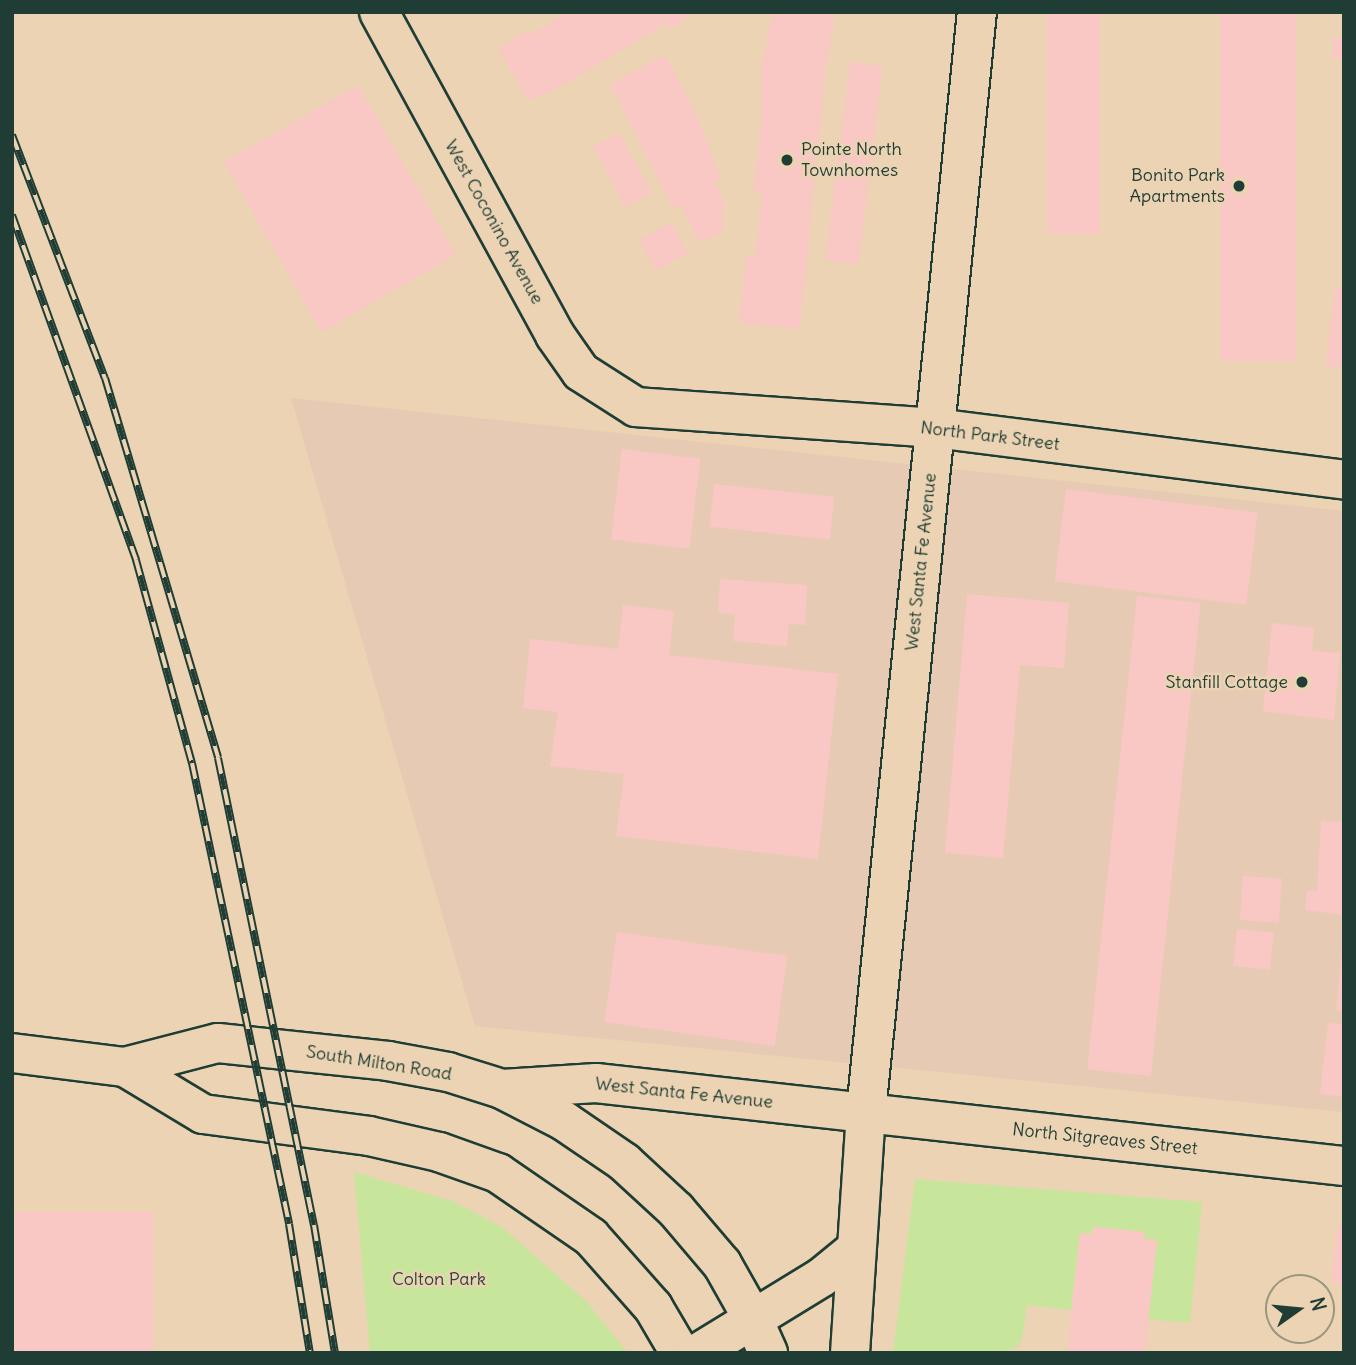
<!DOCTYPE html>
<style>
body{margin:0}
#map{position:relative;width:1356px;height:1365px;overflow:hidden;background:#ebd3b3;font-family:Delius,sans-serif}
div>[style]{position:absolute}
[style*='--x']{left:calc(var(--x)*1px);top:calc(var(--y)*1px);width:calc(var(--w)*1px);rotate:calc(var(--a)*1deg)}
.built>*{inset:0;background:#e7cab3}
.green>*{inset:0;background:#c8e59c}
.building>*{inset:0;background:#f9c8c4;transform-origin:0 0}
.roads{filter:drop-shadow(2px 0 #1f3d34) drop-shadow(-2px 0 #1f3d34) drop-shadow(0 2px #1f3d34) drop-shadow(0 -2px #1f3d34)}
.minor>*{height:38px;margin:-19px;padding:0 19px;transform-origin:19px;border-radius:19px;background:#ebd3b3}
.major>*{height:38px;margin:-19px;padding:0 19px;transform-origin:19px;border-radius:19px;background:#ebd3b3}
.rail>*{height:8px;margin-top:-4px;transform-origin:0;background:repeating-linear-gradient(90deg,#ebd3b3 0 16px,#1f3d34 0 32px);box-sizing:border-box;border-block:2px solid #1f3d34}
.dots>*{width:19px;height:19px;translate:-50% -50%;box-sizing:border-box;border:4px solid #ebd3b3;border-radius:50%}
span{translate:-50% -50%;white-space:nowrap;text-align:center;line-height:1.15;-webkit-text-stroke:5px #ebd3b3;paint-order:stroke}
.poi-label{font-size:18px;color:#1f3d34}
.left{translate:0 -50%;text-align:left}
.right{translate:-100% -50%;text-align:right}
.street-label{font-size:18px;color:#1f3d34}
.park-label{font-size:18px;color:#274539}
.frame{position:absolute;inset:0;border:14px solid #1f3d34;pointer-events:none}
.north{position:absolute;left:1265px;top:1274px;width:70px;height:70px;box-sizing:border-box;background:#ebd3b3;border:2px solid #999780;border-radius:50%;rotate:75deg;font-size:19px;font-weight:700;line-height:28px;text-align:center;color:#1f3d34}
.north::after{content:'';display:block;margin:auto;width:24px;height:32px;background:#1f3d34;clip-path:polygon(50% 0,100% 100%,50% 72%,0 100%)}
</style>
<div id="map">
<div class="built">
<div style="clip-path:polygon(291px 398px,1344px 511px,1344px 1112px,475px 1026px)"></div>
</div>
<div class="green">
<div style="clip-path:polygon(354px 1172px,452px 1201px,502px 1227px,586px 1301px,628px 1353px,370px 1353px)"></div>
<div style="clip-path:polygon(915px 1179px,1202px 1202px,1190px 1323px,1148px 1319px,1157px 1240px,1144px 1239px,1144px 1232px,1094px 1227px,1092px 1234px,1080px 1233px,1071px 1310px,1027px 1305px,1022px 1339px,1017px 1347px,1003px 1352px,893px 1353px)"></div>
</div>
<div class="building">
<div style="clip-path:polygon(569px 12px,695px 12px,670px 29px,667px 23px,556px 89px,528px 100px,498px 48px,528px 30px,531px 35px)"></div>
<div style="clip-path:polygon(773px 12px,835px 12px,825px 71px,800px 329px,739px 323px,746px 256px,755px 257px,762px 193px,754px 192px,761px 128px,762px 65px)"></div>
<div style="left:1047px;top:12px;width:53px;height:222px"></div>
<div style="left:1220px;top:12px;width:76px;height:349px"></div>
<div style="clip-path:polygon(1334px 37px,1344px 38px,1344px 59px,1332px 58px)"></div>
<div style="clip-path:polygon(665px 55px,695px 112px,721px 179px,714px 183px,724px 201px,722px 232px,700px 243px,680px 204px,673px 208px,610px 84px)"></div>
<div style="left:850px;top:62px;width:33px;height:200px;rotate:7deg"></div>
<div style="left:358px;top:85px;width:196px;height:155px;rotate:60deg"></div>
<div style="left:619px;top:133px;width:68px;height:30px;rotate:61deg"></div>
<div style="left:671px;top:222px;width:35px;height:37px;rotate:61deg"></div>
<div style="clip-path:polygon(1335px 287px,1344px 288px,1344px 368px,1325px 366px)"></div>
<div style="left:622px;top:449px;width:79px;height:91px;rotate:7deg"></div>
<div style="left:714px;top:484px;width:121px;height:43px;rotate:6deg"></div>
<div style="left:1066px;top:489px;width:193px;height:93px;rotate:7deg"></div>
<div style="clip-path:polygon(720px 579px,807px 585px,805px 625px,789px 624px,787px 646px,733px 641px,735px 614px,718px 613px)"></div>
<div style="clip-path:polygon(967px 594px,1069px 603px,1064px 668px,1020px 665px,1003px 858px,945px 853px)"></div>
<div style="left:1137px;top:596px;width:64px;height:476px;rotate:6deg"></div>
<div style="clip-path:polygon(623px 605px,674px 611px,669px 655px,838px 674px,818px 859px,616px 836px,624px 774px,550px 766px,558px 712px,523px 708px,530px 639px,618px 649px)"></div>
<div style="clip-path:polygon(1272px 623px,1314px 628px,1312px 651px,1340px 653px,1334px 720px,1263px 711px)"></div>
<div style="clip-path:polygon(1321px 821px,1344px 822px,1344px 915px,1305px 910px,1307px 891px,1317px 891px)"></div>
<div style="left:1243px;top:876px;width:39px;height:44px;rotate:4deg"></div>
<div style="left:1237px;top:929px;width:37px;height:37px;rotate:6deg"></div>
<div style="left:617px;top:932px;width:172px;height:91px;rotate:8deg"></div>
<div style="clip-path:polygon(1342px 948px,1344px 948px,1344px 1011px,1336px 1010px)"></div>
<div style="clip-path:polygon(1328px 1023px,1344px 1024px,1344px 1097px,1320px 1094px)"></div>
<div style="left:15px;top:1212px;width:138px;height:141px"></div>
<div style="clip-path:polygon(1337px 1225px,1344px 1226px,1344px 1284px,1331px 1283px)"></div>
<div style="clip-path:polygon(1093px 1227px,1145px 1232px,1144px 1239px,1157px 1240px,1145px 1353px,1067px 1353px,1080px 1233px,1092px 1234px)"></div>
</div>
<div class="roads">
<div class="minor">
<div style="--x:379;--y:12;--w:368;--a:61.4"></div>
<div style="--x:555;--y:335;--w:45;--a:54.9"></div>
<div style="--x:581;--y:372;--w:65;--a:32.5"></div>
<div style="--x:636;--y:407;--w:300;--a:4"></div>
<div style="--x:935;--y:428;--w:412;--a:7.2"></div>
<div style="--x:502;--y:1089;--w:94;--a:-3.7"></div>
<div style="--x:596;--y:1083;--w:753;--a:6.33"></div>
<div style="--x:850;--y:1353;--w:242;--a:-86.2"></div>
<div style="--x:866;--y:1112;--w:1106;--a:-84.24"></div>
</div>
<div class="major">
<div style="--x:12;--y:1053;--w:114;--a:7.1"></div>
<div style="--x:125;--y:1067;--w:96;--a:-14.5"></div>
<div style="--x:218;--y:1043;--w:171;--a:6"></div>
<div style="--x:388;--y:1061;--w:61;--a:10.4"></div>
<div style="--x:448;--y:1072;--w:57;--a:17.5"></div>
<div style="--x:502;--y:1089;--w:70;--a:27.3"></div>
<div style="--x:564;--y:1121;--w:73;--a:34.3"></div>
<div style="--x:624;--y:1162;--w:71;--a:42.7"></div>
<div style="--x:676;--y:1210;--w:71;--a:49.6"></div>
<div style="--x:722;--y:1264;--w:63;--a:60.6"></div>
<div style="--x:753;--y:1319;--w:37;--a:66"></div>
<div style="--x:125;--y:1067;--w:91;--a:31.1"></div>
<div style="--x:203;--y:1114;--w:167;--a:7.5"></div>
<div style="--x:369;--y:1136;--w:72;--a:12.9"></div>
<div style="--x:439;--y:1152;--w:63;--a:19.6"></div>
<div style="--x:498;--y:1173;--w:113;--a:34.5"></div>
<div style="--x:591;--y:1237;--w:94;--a:48.5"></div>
<div style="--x:653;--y:1307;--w:53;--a:59.6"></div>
<div style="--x:698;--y:1353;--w:145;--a:-31.5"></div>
<div style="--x:822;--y:1277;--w:43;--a:-39.3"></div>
</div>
</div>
<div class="rail">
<div style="--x:12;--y:135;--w:260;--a:69.1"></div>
<div style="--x:105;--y:378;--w:396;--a:73.4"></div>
<div style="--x:218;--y:758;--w:477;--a:78.4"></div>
<div style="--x:314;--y:1225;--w:130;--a:80.7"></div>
<div style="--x:12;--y:215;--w:367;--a:70.2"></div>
<div style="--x:136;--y:560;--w:211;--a:74.6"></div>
<div style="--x:192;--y:763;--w:471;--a:78.1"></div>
<div style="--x:289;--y:1224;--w:131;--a:80.8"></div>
</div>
<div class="dots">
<div style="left:787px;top:160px;background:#1f3d34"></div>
<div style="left:1239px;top:186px;background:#1f3d34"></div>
<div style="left:1302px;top:682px;background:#1f3d34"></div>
</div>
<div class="poi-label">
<span class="left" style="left:801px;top:160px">Pointe North<br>Townhomes</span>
<span class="right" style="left:1225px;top:186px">Bonito Park<br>Apartments</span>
<span class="right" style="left:1288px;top:682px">Stanfill Cottage</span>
</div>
<div class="street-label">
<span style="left:494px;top:222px;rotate:61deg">West Coconino Avenue</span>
<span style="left:990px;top:436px;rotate:7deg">North Park Street</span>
<span style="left:921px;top:562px;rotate:-84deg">West Santa Fe Avenue</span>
<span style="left:379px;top:1063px;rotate:9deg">South Milton Road</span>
<span style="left:684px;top:1093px;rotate:6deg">West Santa Fe Avenue</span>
<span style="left:1105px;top:1139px;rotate:6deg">North Sitgreaves Street</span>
</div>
<div class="park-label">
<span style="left:439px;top:1279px">Colton Park</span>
</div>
<div class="frame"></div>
<div class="north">N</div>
</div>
